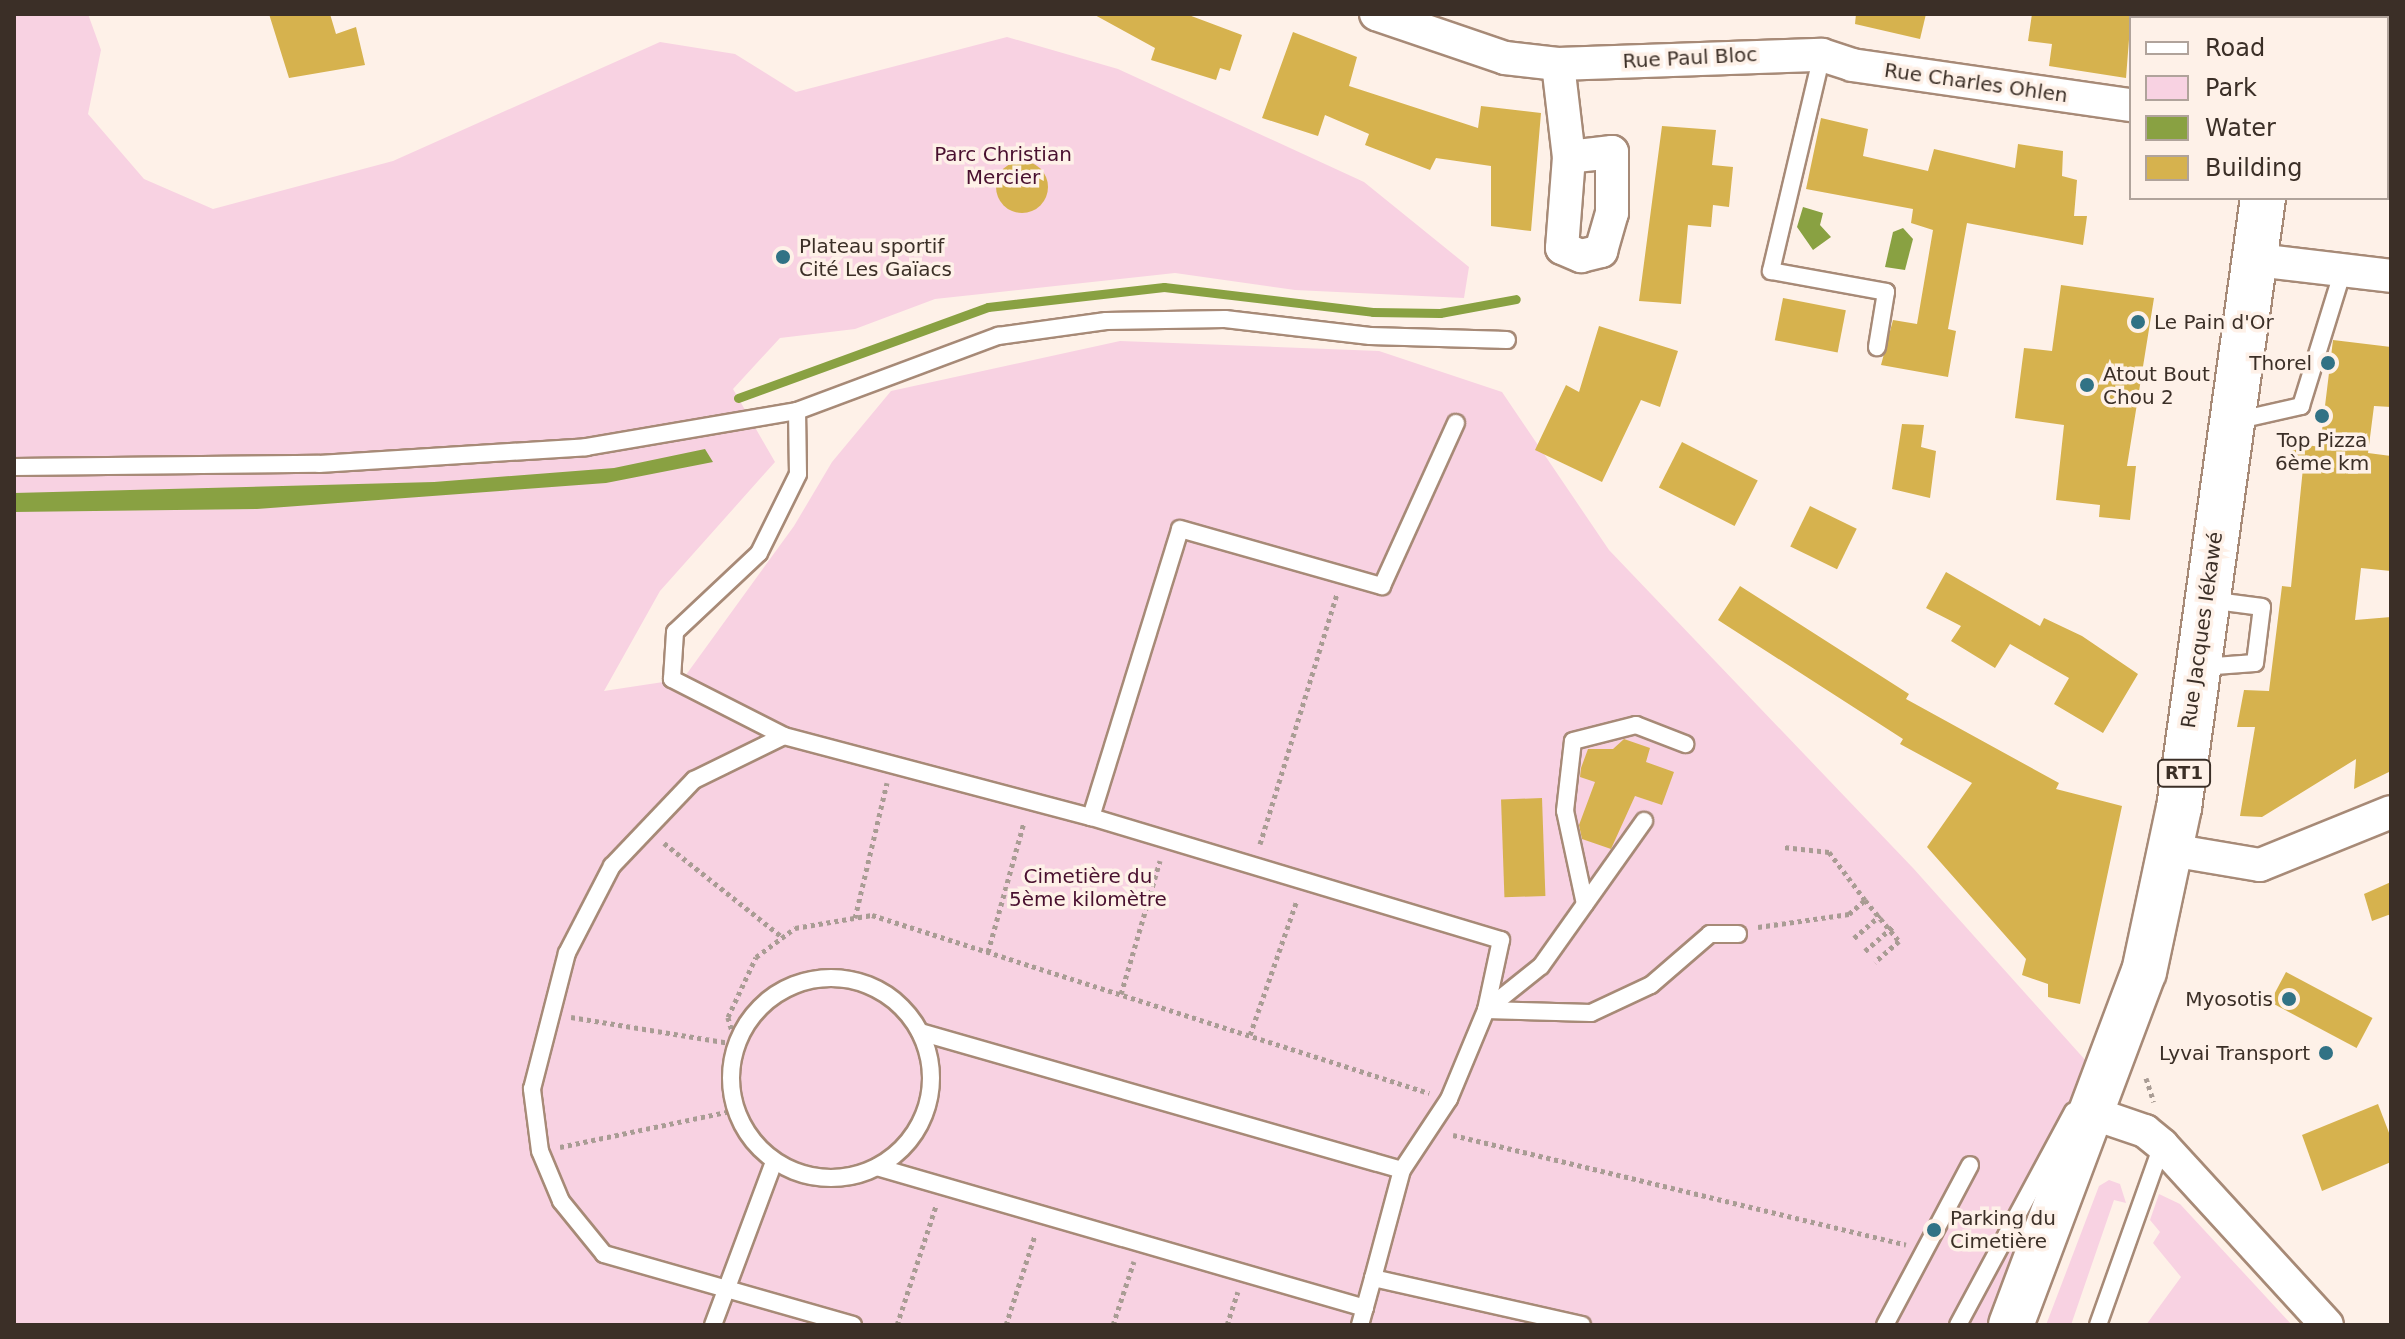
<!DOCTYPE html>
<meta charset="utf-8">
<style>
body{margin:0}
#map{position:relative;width:2405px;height:1339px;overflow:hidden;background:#fef1e8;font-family:"DejaVu Sans",sans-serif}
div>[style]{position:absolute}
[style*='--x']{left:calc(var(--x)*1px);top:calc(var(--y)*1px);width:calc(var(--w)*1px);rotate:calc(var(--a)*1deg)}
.green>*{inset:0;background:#f8d2e2}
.water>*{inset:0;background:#89a142}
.stream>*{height:9px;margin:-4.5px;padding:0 4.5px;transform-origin:4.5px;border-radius:4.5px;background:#89a142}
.building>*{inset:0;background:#d6b24e;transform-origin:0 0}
.round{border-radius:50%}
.path>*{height:5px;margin-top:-2.5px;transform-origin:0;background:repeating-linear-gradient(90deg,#a99c94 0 4px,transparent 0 8px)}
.roads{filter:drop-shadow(2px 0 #a78a77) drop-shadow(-2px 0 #a78a77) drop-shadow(0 2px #a78a77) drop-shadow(0 -2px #a78a77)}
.service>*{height:16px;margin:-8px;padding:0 8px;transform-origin:8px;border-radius:8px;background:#fff}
.service>.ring{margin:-8px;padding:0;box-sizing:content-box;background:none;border:16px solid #fff;border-radius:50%}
.minor>*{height:32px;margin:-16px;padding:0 16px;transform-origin:16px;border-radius:16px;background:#fff}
.primary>*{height:44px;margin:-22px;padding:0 22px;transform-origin:22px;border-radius:22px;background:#fff}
.dots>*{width:22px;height:22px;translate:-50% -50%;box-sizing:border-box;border:4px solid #fef1e8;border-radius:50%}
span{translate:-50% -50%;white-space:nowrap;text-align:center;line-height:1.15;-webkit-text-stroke:7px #fef1e8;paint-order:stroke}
.shield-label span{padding:2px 6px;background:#fef1e8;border:2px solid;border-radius:6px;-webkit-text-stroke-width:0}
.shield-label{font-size:18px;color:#3b2f27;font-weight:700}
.street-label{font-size:20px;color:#3b2f27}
.park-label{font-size:20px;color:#49102f}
.poi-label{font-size:20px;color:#3b2f27}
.left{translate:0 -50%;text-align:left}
.right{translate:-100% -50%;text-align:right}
.frame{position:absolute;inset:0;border:16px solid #3b2f27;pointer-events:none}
.legend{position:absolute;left:2129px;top:16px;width:260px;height:184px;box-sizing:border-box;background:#fef1e8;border:2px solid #b0a39b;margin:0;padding:10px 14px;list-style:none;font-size:24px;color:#3b2f27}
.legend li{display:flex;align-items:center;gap:16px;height:40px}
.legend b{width:40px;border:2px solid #b0a39b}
</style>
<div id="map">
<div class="green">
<div style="clip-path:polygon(14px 14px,88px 14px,101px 50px,88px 114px,144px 179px,213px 209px,393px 161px,660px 42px,735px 54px,796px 92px,1007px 37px,1118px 69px,1364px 182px,1469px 267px,1464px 298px,1295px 290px,1175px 273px,935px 299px,855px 329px,780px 338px,733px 389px,775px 462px,660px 591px,604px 691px,683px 679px,794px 526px,832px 462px,891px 391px,1120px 341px,1379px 351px,1502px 392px,1609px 550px,1913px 868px,2087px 1062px,2011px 1325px,14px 1325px)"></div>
<div style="clip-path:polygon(2109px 1180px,2120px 1184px,2126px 1203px,2114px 1200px,2071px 1325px,2046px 1325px,2099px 1186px)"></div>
<div style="clip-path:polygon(2159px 1194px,2180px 1204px,2292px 1325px,2146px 1325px,2181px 1277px,2153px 1243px,2160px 1232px,2150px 1220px)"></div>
</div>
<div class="water">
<div style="clip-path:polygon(1803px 207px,1823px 213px,1820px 225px,1831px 237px,1813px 250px,1797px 227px)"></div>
<div style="clip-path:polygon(1903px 228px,1913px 239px,1905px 270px,1885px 267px,1893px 232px)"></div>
<div style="clip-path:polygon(705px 449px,713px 462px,606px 483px,257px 509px,14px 512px,14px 493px,434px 482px,614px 468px)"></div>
</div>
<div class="stream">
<div style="--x:738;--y:398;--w:266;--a:-20"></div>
<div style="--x:988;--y:307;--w:177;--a:-6.5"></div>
<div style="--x:1164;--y:287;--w:210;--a:6.8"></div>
<div style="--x:1373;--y:312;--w:67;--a:0.9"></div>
<div style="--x:1440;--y:313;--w:77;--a:-10.4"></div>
</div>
<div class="building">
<div style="clip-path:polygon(269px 14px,330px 14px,336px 34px,356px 27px,365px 65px,289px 78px)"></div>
<div style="clip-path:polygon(1093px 14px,1186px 14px,1242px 35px,1230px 71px,1220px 68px,1216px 80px,1151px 60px,1155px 48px)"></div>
<div style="clip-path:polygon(1856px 14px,1926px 14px,1920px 39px,1855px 24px)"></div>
<div style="clip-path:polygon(2032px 14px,2131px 14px,2126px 78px,2049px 66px,2052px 44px,2028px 41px)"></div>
<div style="clip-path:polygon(1293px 32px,1357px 57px,1349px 86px,1478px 128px,1481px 106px,1541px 113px,1531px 231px,1491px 226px,1491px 166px,1436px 158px,1430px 170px,1365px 145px,1369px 134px,1325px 115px,1318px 136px,1262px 118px)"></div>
<div style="clip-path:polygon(1821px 118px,1868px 129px,1863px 156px,1928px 171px,1934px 149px,2015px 168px,2018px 144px,2063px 151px,2062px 176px,2077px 180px,2074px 216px,2087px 216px,2083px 245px,1967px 223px,1948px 329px,1956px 331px,1948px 377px,1881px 365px,1893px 320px,1917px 324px,1933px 230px,1911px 223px,1913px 209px,1806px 189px)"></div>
<div style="clip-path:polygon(1662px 126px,1716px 130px,1712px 165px,1733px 167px,1729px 207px,1713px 205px,1711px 227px,1688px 225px,1681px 304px,1639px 301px)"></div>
<div class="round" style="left:996px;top:161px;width:52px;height:52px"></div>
<div style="clip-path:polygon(2061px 285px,2154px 298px,2127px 466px,2136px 466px,2130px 520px,2099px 517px,2100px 505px,2056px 500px,2064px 425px,2015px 418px,2024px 348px,2052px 351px)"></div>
<div style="left:1783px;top:298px;width:64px;height:43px;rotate:11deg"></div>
<div style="clip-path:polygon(1599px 326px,1678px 351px,1660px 407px,1641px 400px,1602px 482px,1535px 450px,1566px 385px,1579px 392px)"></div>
<div style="clip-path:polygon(2333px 340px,2391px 347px,2391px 407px,2374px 406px,2368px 453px,2391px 456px,2391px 571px,2361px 568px,2355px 620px,2391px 617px,2391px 771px,2354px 789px,2356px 759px,2262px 817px,2240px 816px,2255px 727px,2237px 727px,2244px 690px,2269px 691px,2282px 586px,2291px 587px,2303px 468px,2290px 466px,2294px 443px,2320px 447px)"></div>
<div style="clip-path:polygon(1902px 424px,1924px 425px,1921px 447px,1936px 451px,1930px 498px,1892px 489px)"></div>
<div style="left:1682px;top:442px;width:85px;height:51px;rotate:27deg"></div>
<div style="left:1810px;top:506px;width:52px;height:45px;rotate:26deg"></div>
<div style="clip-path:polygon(1946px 572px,2040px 626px,2044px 618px,2082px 636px,2138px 674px,2103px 733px,2054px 704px,2069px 678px,2010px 644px,1995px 668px,1951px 641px,1961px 626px,1926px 608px)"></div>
<div style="clip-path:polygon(1740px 586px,1909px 694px,1906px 699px,2059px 783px,2056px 789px,2122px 806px,2080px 1004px,2048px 997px,2048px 984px,2022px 975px,2026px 959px,1927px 847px,1972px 783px,1900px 744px,1903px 739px,1718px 620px)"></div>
<div style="clip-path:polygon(1624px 739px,1650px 748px,1646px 762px,1674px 772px,1662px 805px,1635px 796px,1611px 849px,1582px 839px,1579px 825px,1595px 782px,1580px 777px,1581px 768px,1588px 749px,1613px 749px)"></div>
<div style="left:1542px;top:798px;width:98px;height:41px;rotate:88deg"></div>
<div style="clip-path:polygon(2391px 882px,2391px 914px,2372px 921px,2364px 894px)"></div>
<div style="left:2286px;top:972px;width:98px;height:34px;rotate:28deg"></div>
<div style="clip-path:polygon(2378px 1104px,2391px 1138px,2391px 1162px,2322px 1191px,2302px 1135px)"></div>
</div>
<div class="path">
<div style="--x:664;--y:843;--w:151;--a:38.5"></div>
<div style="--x:1260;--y:844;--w:263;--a:-72.9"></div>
<div style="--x:1865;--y:900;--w:53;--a:50.3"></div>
<div style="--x:1899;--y:941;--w:32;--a:139"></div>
<div style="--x:855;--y:918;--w:139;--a:-76.7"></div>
<div style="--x:1758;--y:927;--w:92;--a:-8.1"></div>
<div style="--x:1849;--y:914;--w:21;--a:-41"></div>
<div style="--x:1865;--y:900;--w:60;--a:-126.9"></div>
<div style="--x:1829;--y:852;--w:46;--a:-173.8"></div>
<div style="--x:1854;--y:938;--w:35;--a:-41"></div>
<div style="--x:1865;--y:951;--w:37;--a:-41"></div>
<div style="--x:988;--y:952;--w:135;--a:-74.5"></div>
<div style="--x:1121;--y:994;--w:139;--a:-73.7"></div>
<div style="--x:571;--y:1017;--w:167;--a:9.3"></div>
<div style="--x:736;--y:1044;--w:28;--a:-107"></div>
<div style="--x:728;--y:1017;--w:66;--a:-65"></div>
<div style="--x:756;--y:957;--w:49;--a:-36.6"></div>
<div style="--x:795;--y:928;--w:78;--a:-9.6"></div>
<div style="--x:872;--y:915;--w:585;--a:17.72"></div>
<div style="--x:1250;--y:1035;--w:143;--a:-70.8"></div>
<div style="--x:2146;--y:1078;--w:25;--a:72"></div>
<div style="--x:1453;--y:1135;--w:466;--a:13.6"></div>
<div style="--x:560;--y:1147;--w:179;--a:-11.9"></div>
<div style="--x:897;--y:1325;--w:125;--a:-71.9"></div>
<div style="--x:1006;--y:1325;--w:95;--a:-72.1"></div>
<div style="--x:1113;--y:1325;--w:67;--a:-71.8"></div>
<div style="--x:1227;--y:1325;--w:35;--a:-72"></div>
</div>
<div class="roads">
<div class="service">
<div style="--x:1822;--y:55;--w:222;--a:103.3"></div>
<div style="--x:1771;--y:271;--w:117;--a:10.3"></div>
<div style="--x:1886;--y:292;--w:56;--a:99.3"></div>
<div style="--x:2235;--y:421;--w:68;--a:-12.8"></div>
<div style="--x:2301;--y:406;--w:142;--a:-72.8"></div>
<div style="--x:14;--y:467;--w:305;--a:-0.6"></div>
<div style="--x:319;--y:464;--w:268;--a:-3.6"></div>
<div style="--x:586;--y:447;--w:214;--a:-9.7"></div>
<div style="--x:797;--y:411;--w:215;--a:-20.5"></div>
<div style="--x:998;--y:336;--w:109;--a:-7.9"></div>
<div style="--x:1106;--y:321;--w:119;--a:-1"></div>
<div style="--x:1225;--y:319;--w:146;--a:6.7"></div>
<div style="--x:1370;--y:336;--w:137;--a:1.7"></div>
<div style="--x:2202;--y:667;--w:53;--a:-4.3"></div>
<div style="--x:2255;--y:663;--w:56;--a:-82.9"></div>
<div style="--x:2262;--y:607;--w:54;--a:-172.6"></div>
<div style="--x:784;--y:736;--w:126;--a:-153"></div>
<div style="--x:672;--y:679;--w:47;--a:-86.3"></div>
<div style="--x:675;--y:632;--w:115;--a:-43.2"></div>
<div style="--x:759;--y:553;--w:88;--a:-63.7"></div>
<div style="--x:798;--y:474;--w:63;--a:-90.9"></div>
<div style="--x:1091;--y:817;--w:301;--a:-72.8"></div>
<div style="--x:1180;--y:529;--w:210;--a:15.8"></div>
<div style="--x:1382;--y:586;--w:179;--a:-65.6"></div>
<div style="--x:1585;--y:904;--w:95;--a:-102.1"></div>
<div style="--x:1565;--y:811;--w:70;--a:-83.5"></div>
<div style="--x:1573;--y:741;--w:65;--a:-14.3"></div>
<div style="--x:1636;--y:725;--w:53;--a:21.2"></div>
<div class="ring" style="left:731px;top:978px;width:184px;height:184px"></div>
<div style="--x:920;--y:1032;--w:501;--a:15.98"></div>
<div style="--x:877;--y:1167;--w:508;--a:16.12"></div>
<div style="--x:713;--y:1325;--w:174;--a:-69.5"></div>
<div style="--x:853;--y:1325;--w:259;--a:-164.1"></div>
<div style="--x:604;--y:1254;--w:68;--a:-129.1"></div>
<div style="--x:561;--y:1201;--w:54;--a:-112.8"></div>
<div style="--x:540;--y:1151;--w:63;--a:-97.4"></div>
<div style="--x:532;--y:1089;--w:140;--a:-75.6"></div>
<div style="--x:567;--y:953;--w:98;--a:-62.7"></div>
<div style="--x:612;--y:866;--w:119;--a:-46.4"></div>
<div style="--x:694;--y:780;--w:100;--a:-26.1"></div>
<div style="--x:784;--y:736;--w:318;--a:14.8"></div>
<div style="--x:1091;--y:817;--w:428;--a:16.7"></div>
<div style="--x:1501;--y:940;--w:72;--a:102.1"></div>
<div style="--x:1486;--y:1010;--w:105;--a:1.6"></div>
<div style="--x:1591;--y:1013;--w:66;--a:-25"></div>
<div style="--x:1651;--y:985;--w:78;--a:-40.8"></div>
<div style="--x:1710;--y:934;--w:28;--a:0"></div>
<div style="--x:1360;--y:1325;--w:49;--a:-74.5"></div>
<div style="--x:1582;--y:1325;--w:214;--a:-167.3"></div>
<div style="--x:1373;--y:1278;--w:112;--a:-75"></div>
<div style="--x:1402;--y:1170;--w:85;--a:-56.5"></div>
<div style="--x:1449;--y:1099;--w:96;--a:-67.4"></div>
<div style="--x:1486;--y:1010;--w:70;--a:-38.7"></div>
<div style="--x:1541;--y:966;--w:178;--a:-54.6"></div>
<div style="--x:1885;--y:1325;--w:181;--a:-62"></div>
<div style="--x:1958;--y:1325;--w:243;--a:-61.7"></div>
<div style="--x:2098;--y:1325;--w:191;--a:-70.4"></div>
</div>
<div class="minor">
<div style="--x:1376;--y:14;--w:136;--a:18.8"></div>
<div style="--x:1505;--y:58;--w:53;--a:6.5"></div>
<div style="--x:1558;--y:64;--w:264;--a:-2"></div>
<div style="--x:1822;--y:55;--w:32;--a:18"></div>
<div style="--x:1852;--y:65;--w:282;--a:8.2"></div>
<div style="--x:1558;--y:64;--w:94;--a:83.3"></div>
<div style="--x:1569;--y:157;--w:91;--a:94.4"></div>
<div style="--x:1562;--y:248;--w:21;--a:23"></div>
<div style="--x:1581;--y:256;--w:21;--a:-14"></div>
<div style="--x:1601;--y:251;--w:40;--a:-74"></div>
<div style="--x:1612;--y:213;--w:61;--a:-90"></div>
<div style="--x:1612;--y:152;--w:43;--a:173.4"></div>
<div style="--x:2257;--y:260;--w:135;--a:6.8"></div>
<div style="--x:2171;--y:850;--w:90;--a:9.6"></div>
<div style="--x:2260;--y:865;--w:141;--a:-22"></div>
<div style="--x:2095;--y:1114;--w:53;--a:18.8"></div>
<div style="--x:2145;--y:1131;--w:22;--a:39"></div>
<div style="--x:2162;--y:1145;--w:244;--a:47.5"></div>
</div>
<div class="primary">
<div style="--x:2284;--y:18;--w:4;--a:-76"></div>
<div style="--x:2011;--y:1325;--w:377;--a:-69.4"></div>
<div style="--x:2144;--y:972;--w:168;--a:-78"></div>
<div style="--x:2179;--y:808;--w:616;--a:-82.16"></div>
</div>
</div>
<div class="dots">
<div style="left:783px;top:257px;background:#317285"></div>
<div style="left:2138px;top:322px;background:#317285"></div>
<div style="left:2328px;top:363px;background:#317285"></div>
<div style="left:2087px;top:385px;background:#317285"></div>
<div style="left:2322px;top:416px;background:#317285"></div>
<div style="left:2289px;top:999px;background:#317285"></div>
<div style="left:2326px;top:1053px;background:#317285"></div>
<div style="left:1934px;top:1230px;background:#317285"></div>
</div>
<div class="shield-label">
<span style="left:2184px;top:773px">RT1</span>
</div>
<div class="street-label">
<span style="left:1690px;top:58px;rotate:-3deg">Rue Paul Bloc</span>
<span style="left:1976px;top:83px;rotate:8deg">Rue Charles Ohlen</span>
<span style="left:2202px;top:630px;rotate:-82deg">Rue Jacques Iékawé</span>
</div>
<div class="park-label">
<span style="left:1003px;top:166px">Parc Christian<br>Mercier</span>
<span style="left:1088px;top:888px">Cimetière du<br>5ème kilomètre</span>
</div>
<div class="poi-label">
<span class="left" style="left:799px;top:258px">Plateau sportif<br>Cité Les Gaïacs</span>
<span class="left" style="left:2154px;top:322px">Le Pain d'Or</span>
<span class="right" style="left:2312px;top:363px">Thorel</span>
<span class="left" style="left:2103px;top:386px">Atout Bout<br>Chou 2</span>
<span style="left:2322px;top:452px">Top Pizza<br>6ème km</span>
<span class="right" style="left:2273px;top:999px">Myosotis</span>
<span class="right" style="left:2310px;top:1053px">Lyvai Transport</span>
<span class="left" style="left:1950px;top:1230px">Parking du<br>Cimetière</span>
</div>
<div class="frame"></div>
<ul class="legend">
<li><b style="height:10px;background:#fff"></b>Road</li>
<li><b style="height:22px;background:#f8d2e2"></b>Park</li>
<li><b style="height:22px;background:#89a142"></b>Water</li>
<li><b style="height:22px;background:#d6b24e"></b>Building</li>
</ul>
</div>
